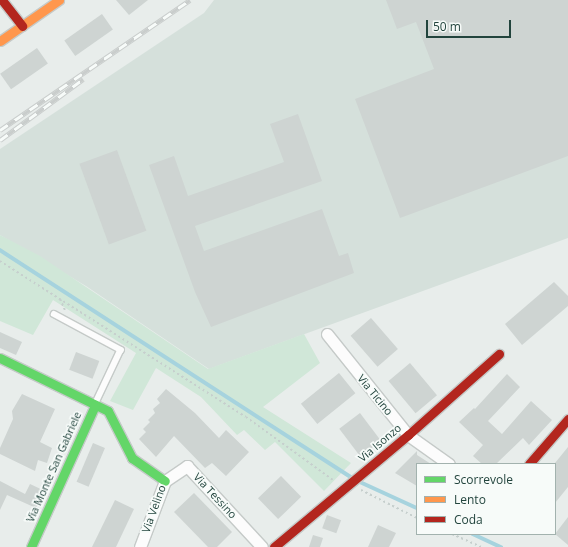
<!DOCTYPE html>
<style>
body{margin:0}
#map{position:relative;width:568px;height:547px;overflow:hidden;background:#e8edeb;font-family:"Open Sans",sans-serif}
div>[style]{position:absolute}
[style*='--x']{left:calc(var(--x)*1px);top:calc(var(--y)*1px);width:calc(var(--w)*1px);rotate:calc(var(--a)*1deg)}
.built>*{inset:0;background:#d5e0db}
.green>*{inset:0;background:#d0e7d8}
.stream>*{height:3.5px;margin:-1.75px;padding:0 1.75px;transform-origin:1.75px;border-radius:1.75px;background:#a6d3de}
.building>*{inset:0;background:#ced4d2;transform-origin:0 0}
.path>*{height:2px;margin-top:-1px;transform-origin:0;background:repeating-linear-gradient(90deg,#c6cfcd 0 2px,transparent 0 5px)}
.roads{filter:drop-shadow(1px 0 #c5cac8) drop-shadow(-1px 0 #c5cac8) drop-shadow(0 1px #c5cac8) drop-shadow(0 -1px #c5cac8)}
.lane>*{height:5.5px;margin:-2.75px;padding:0 2.75px;transform-origin:2.75px;border-radius:2.75px;background:#fcfcfc}
.street>*{height:11px;margin:-5.5px;padding:0 5.5px;transform-origin:5.5px;border-radius:5.5px;background:#fcfcfc}
.fast>*{height:9px;margin:-4.5px;padding:0 4.5px;transform-origin:4.5px;border-radius:4.5px;background:#63d668}
.slow>*{height:9px;margin:-4.5px;padding:0 4.5px;transform-origin:4.5px;border-radius:4.5px;background:#ff974d}
.jam>*{height:9px;margin:-4.5px;padding:0 4.5px;transform-origin:4.5px;border-radius:4.5px;background:#b3261e}
.rail>*{height:4.5px;margin-top:-2.25px;transform-origin:0;background:repeating-linear-gradient(90deg,#f7fbf9 0 9px,#c9cdcc 0 18px);box-sizing:border-box;border-block:1px solid #c9cdcc}
span{translate:-50% -50%;white-space:nowrap;text-align:center;line-height:1.15;-webkit-text-stroke:3.5px #f7fbf9;paint-order:stroke}
.street-label{font-size:11px;color:#22443d}
.legend{position:absolute;left:416px;top:463px;width:140px;height:72px;box-sizing:border-box;background:#f7fbf9;border:1px solid #a2b2ae;margin:0;padding:5px 7px;list-style:none;font-size:12px;color:#22443d}
.legend li{display:flex;align-items:center;gap:8px;height:20px}
.legend b{width:20px;border:1px solid #a2b2ae}
.scale{position:absolute;left:426px;top:20px;width:85px;height:18px;box-sizing:border-box;border:2px solid #22443d;border-top:0;padding-left:5px;font-size:12px;line-height:14px;white-space:nowrap;color:#22443d;-webkit-text-stroke:3px #f7fbf9;paint-order:stroke}
</style>
<div id="map">
<div class="built">
<div style="clip-path:polygon(214px 0,568px 0,568px 238px,209px 369px,86px 286px,0 235px,0 149px,204px 13px)"></div>
</div>
<div class="green">
<div style="clip-path:polygon(0 235px,40px 256px,208px 369px,304px 334px,320px 363px,263px 407px,351px 463px,324px 491px,275px 442px,265px 450px,244px 430px,237px 435px,201px 397px,156px 368px,133px 410px,110px 401px,136px 353px,53px 300px,33px 335px,0 321px)"></div>
</div>
<div class="stream">
<div style="--x:0;--y:250;--w:418;--a:32.9"></div>
<div style="--x:358;--y:481;--w:65;--a:24.6"></div>
<div style="--x:473;--y:534;--w:31;--a:25"></div>
</div>
<div class="building">
<div style="clip-path:polygon(116px 0,148px 0,129px 15px)"></div>
<div style="clip-path:polygon(386px 0,568px 0,568px 156px,400px 218px,355px 99px,434px 69px,416px 22px,397px 29px)"></div>
<div style="left:102px;top:14px;width:19px;height:46px;rotate:55deg"></div>
<div style="left:37px;top:48px;width:19px;height:45px;rotate:55deg"></div>
<div style="clip-path:polygon(298px 114px,322px 181px,195px 226px,204px 251px,322px 209px,339px 256px,348px 253px,354px 273px,211px 327px,195px 292px,149px 165px,174px 156px,188px 196px,284px 162px,270px 124px)"></div>
<div style="left:117px;top:150px;width:86px;height:40px;rotate:70deg"></div>
<div style="clip-path:polygon(554px 282px,568px 296px,568px 306px,522px 345px,505px 324px)"></div>
<div style="left:371px;top:318px;width:41px;height:27px;rotate:49deg"></div>
<div style="clip-path:polygon(0 332px,22px 342px,16px 355px,0 348px)"></div>
<div style="left:76px;top:352px;width:25px;height:19px;rotate:21deg"></div>
<div style="left:410px;top:363px;width:42px;height:28px;rotate:50deg"></div>
<div style="left:339px;top:373px;width:26px;height:49px;rotate:51deg"></div>
<div style="clip-path:polygon(507px 374px,520px 387px,488px 421px,502px 434px,531px 401px,552px 420px,529px 445px,523px 438px,496px 464px,482px 464px,473px 456px,483px 445px,459px 422px,474px 408px,475px 409px)"></div>
<div style="clip-path:polygon(166px 389px,195px 413px,219px 438px,226px 430px,249px 452px,226px 476px,212px 463px,205px 468px,174px 436px,156px 457px,139px 439px,146px 432px,143px 429px,150px 422px,148px 420px,155px 413px,153px 409px,160px 403px,157px 399px)"></div>
<div style="clip-path:polygon(22px 394px,55px 409px,40px 442px,52px 448px,47px 463px,38px 460px,35px 471px,0 454px,0 448px,13px 419px,12px 411px)"></div>
<div style="left:360px;top:413px;width:35px;height:26px;rotate:53deg"></div>
<div style="left:93px;top:443px;width:13px;height:42px;rotate:23deg"></div>
<div style="clip-path:polygon(568px 447px,568px 487px,555px 503px,555px 463px)"></div>
<div style="clip-path:polygon(417px 451px,417px 455px,431px 464px,417px 464px,417px 486px,395px 473px)"></div>
<div style="left:281px;top:476px;width:29px;height:32px;rotate:46deg"></div>
<div style="clip-path:polygon(0 481px,25px 494px,30px 484px,45px 491px,36px 508px,7px 495px,0 510px)"></div>
<div style="clip-path:polygon(194px 493px,232px 532px,217px 547px,208px 547px,174px 512px)"></div>
<div style="clip-path:polygon(115px 500px,134px 509px,116px 547px,92px 547px)"></div>
<div style="left:327px;top:515px;width:15px;height:14px;rotate:20deg"></div>
<div style="clip-path:polygon(568px 517px,568px 545px,555px 534px)"></div>
<div style="clip-path:polygon(378px 525px,396px 533px,389px 547px,368px 547px)"></div>
<div style="clip-path:polygon(313px 535px,323px 538px,320px 547px,309px 547px)"></div>
</div>
<div class="path">
<div style="--x:0;--y:261;--w:291;--a:32.4"></div>
<div style="--x:246;--y:417;--w:107;--a:35.9"></div>
<div style="--x:60;--y:299;--w:12;--a:66"></div>
<div style="--x:361;--y:490;--w:63;--a:26.6"></div>
<div style="--x:452;--y:534;--w:32;--a:24"></div>
</div>
<div class="roads">
<div class="lane">
<div style="--x:54;--y:314;--w:76;--a:28.2"></div>
<div style="--x:121;--y:350;--w:61;--a:115.3"></div>
</div>
<div class="street">
<div style="--x:327;--y:334;--w:129;--a:51.3"></div>
<div style="--x:408;--y:435;--w:50;--a:35.3"></div>
<div style="--x:140;--y:547;--w:71;--a:-69.3"></div>
<div style="--x:165;--y:481;--w:27;--a:-34"></div>
<div style="--x:187;--y:466;--w:110;--a:47.2"></div>
</div>
<div class="fast">
<div style="--x:0;--y:358;--w:120;--a:26.1"></div>
<div style="--x:108;--y:411;--w:53;--a:62.9"></div>
<div style="--x:132;--y:458;--w:40;--a:34.9"></div>
<div style="--x:31;--y:547;--w:156;--a:-65.7"></div>
</div>
<div class="slow">
<div style="--x:0;--y:41;--w:72;--a:-34.8"></div>
</div>
<div class="jam">
<div style="--x:2;--y:0;--w:33;--a:52"></div>
<div style="--x:529;--y:464;--w:60;--a:-49.1"></div>
<div style="--x:274;--y:547;--w:175;--a:-39.9"></div>
<div style="--x:408;--y:435;--w:122;--a:-41.7"></div>
</div>
</div>
<div class="rail">
<div style="--x:0;--y:130;--w:230;--a:-34.4"></div>
<div style="--x:0;--y:140;--w:103;--a:-36.3"></div>
</div>
<div class="street-label">
<span style="left:375px;top:395px;rotate:51deg">Via Ticino</span>
<span style="left:380px;top:443px;rotate:-40deg">Via Isonzo</span>
<span style="left:54px;top:467px;rotate:-66deg">Via Monte San Gabriele</span>
<span style="left:215px;top:496px;rotate:47deg">Via Tessino</span>
<span style="left:154px;top:509px;rotate:-70deg">Via Velino</span>
</div>
<ul class="legend">
<li><b style="height:5px;background:#63d668"></b>Scorrevole</li>
<li><b style="height:5px;background:#ff974d"></b>Lento</li>
<li><b style="height:5px;background:#b3261e"></b>Coda</li>
</ul>
<div class="scale">50 m</div>
</div>
